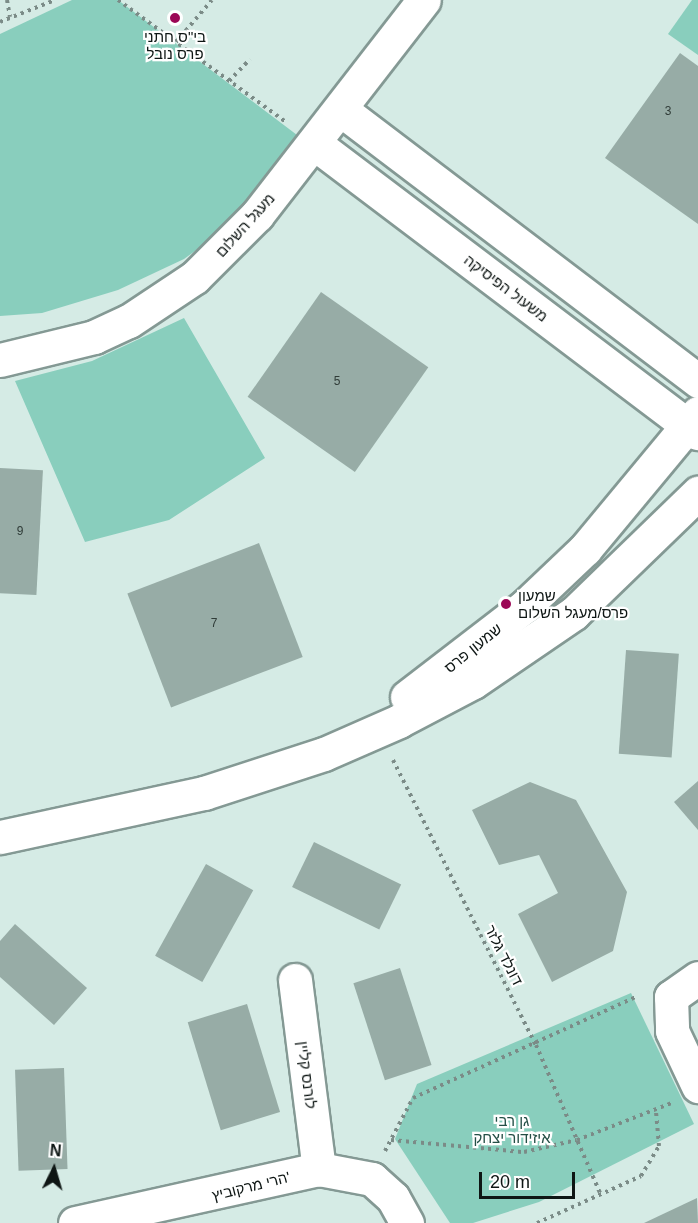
<!DOCTYPE html>
<meta charset="utf-8">
<style>
body{margin:0}
#map{position:relative;width:698px;height:1223px;overflow:hidden;background:#d5ebe5;font-family:Helvetica,"Noto Sans Hebrew",sans-serif}
div>[style]{position:absolute}
[style*='--x']{left:calc(var(--x)*1px);top:calc(var(--y)*1px);width:calc(var(--w)*1px);rotate:calc(var(--a)*1deg)}
.green>*{inset:0;background:#89cebd}
.building>*{inset:0;background:#97aca6;transform-origin:0 0}
.path>*{height:4px;margin-top:-2px;transform-origin:0;background:repeating-linear-gradient(90deg,#7b8b87 0 3px,transparent 0 7.5px)}
.roads{filter:drop-shadow(2px 0 #849994) drop-shadow(-2px 0 #849994) drop-shadow(0 2px #849994) drop-shadow(0 -2px #849994)}
.minor>*{height:33px;margin:-16.5px;padding:0 16.5px;transform-origin:16.5px;border-radius:16.5px;background:#fff}
.tertiary>*{height:33px;margin:-16.5px;padding:0 16.5px;transform-origin:16.5px;border-radius:16.5px;background:#fff}
.dots>*{width:16px;height:16px;translate:-50% -50%;box-sizing:border-box;border:3px solid #fff;border-radius:50%}
span{translate:-50% -50%;white-space:nowrap;text-align:center;line-height:1.15;-webkit-text-stroke:4.5px #fff;paint-order:stroke}
.number-label{font-size:12px;color:#303c38}
.number-label span{-webkit-text-stroke-width:0}
.poi-label{font-size:15px;color:#0e1614}
.left{translate:0 -50%;text-align:left}
.street-label{font-size:15px;color:#0e1614}
.park-label{font-size:15px;color:#244f46}
.north{position:absolute;left:24px;top:1139px;width:60px;height:60px;-webkit-text-stroke:4px #fff;paint-order:stroke;rotate:5deg;font-size:16px;font-weight:700;line-height:24px;text-align:center;color:#0e1614}
.north::after{content:'';display:block;margin:auto;width:21px;height:27px;background:#0e1614;clip-path:polygon(50% 0,100% 100%,50% 72%,0 100%)}
.scale{position:absolute;left:479px;top:1172px;width:96px;height:27px;box-sizing:border-box;border:3px solid #0e1614;border-top:0;padding-left:8px;font-size:18px;line-height:21px;white-space:nowrap;color:#0e1614;-webkit-text-stroke:4px #fff;paint-order:stroke}
</style>
<div id="map">
<div class="green">
<div style="clip-path:polygon(72px 0,118px 0,301px 138px,232px 224px,184px 259px,118px 290px,42px 313px,0 316px,0 34px)"></div>
<div style="clip-path:polygon(692px 0,698px 0,698px 55px,668px 34px)"></div>
<div style="clip-path:polygon(184px 318px,265px 458px,169px 520px,85px 542px,15px 381px,92px 361px)"></div>
<div style="clip-path:polygon(631px 993px,694px 1124px,539px 1202px,473px 1223px,450px 1223px,395px 1139px,417px 1084px)"></div>
</div>
<div class="building">
<div style="clip-path:polygon(680px 53px,698px 66px,698px 224px,605px 158px)"></div>
<div style="left:321px;top:292px;width:131px;height:128px;rotate:35deg"></div>
<div style="left:0;top:468px;width:43px;height:125px;rotate:3deg"></div>
<div style="left:259px;top:543px;width:122px;height:141px;rotate:69deg"></div>
<div style="left:626px;top:650px;width:53px;height:104px;rotate:4deg"></div>
<div style="clip-path:polygon(698px 781px,698px 830px,674px 802px)"></div>
<div style="clip-path:polygon(530px 782px,576px 800px,627px 892px,613px 951px,552px 982px,518px 914px,558px 893px,539px 855px,499px 865px,472px 810px)"></div>
<div style="left:314px;top:842px;width:97px;height:50px;rotate:26deg"></div>
<div style="left:206px;top:864px;width:54px;height:105px;rotate:29deg"></div>
<div style="clip-path:polygon(15px 924px,87px 988px,54px 1025px,0 977px,0 941px)"></div>
<div style="left:400px;top:968px;width:102px;height:49px;rotate:72deg"></div>
<div style="left:247px;top:1004px;width:113px;height:62px;rotate:73deg"></div>
<div style="left:64px;top:1068px;width:101px;height:49px;rotate:88deg"></div>
<div style="clip-path:polygon(697px 1198px,698px 1223px,644px 1223px)"></div>
</div>
<div class="path">
<div style="--x:7;--y:0;--w:17;--a:80"></div>
<div style="--x:118;--y:0;--w:209;--a:36"></div>
<div style="--x:0;--y:22;--w:59;--a:-21.8"></div>
<div style="--x:176;--y:42;--w:55;--a:-49.4"></div>
<div style="--x:229;--y:81;--w:30;--a:-46"></div>
<div style="--x:393;--y:760;--w:319;--a:63.4"></div>
<div style="--x:536;--y:1045;--w:163;--a:66.6"></div>
<div style="--x:391;--y:1140;--w:134;--a:5.2"></div>
<div style="--x:524;--y:1152;--w:54;--a:-12.8"></div>
<div style="--x:577;--y:1140;--w:102;--a:-21.3"></div>
<div style="--x:385;--y:1151;--w:60;--a:-62.2"></div>
<div style="--x:413;--y:1098;--w:247;--a:-24.4"></div>
<div style="--x:537;--y:1223;--w:114;--a:-24.3"></div>
<div style="--x:641;--y:1176;--w:35;--a:-59"></div>
<div style="--x:659;--y:1146;--w:36;--a:-95"></div>
</div>
<div class="roads">
<div class="minor">
<div style="--x:340;--y:109;--w:450;--a:37.2"></div>
<div style="--x:314;--y:143;--w:481;--a:37.1"></div>
<div style="--x:0;--y:360;--w:97;--a:-13.7"></div>
<div style="--x:94;--y:337;--w:38;--a:-25"></div>
<div style="--x:129;--y:321;--w:79;--a:-33.7"></div>
<div style="--x:195;--y:277;--w:88;--a:-45"></div>
<div style="--x:257;--y:215;--w:272;--a:-52.2"></div>
<div style="--x:698;--y:978;--w:33;--a:145"></div>
<div style="--x:671;--y:997;--w:34;--a:88"></div>
<div style="--x:672;--y:1031;--w:61;--a:64.7"></div>
<div style="--x:295;--y:980;--w:191;--a:82.8"></div>
<div style="--x:75;--y:1223;--w:250;--a:-12.5"></div>
<div style="--x:319;--y:1169;--w:54;--a:10.7"></div>
<div style="--x:372;--y:1179;--w:28;--a:42"></div>
<div style="--x:393;--y:1198;--w:29;--a:61"></div>
</div>
<div class="tertiary">
<div style="--x:407;--y:697;--w:149;--a:-37.6"></div>
<div style="--x:525;--y:606;--w:83;--a:-43.5"></div>
<div style="--x:585;--y:549;--w:177;--a:-50.3"></div>
<div style="--x:0;--y:837;--w:209;--a:-12.2"></div>
<div style="--x:204;--y:793;--w:126;--a:-18"></div>
<div style="--x:324;--y:754;--w:82;--a:-23.7"></div>
<div style="--x:399;--y:721;--w:84;--a:-27.8"></div>
<div style="--x:473;--y:682;--w:122;--a:-34.3"></div>
<div style="--x:574;--y:613;--w:173;--a:-44.1"></div>
</div>
</div>
<div class="dots">
<div style="left:175px;top:18px;background:#9b0756"></div>
<div style="left:506px;top:604px;background:#9b0756"></div>
</div>
<div class="number-label">
<span style="left:668px;top:112px">3</span>
<span style="left:337px;top:382px">5</span>
<span style="left:20px;top:532px">9</span>
<span style="left:214px;top:624px">7</span>
</div>
<div class="poi-label">
<span style="left:175px;top:45px">בי"ס חתני<br>פרס נובל</span>
<span class="left" style="left:518px;top:604px">שמעון<br>פרס/מעגל השלום</span>
</div>
<div class="street-label">
<span style="left:245px;top:225px;rotate:-48deg">מעגל השלום</span>
<span style="left:506px;top:288px;rotate:37deg">משעול הפיסיקה</span>
<span style="left:473px;top:648px;rotate:-39deg">שמעון פרס</span>
<span style="left:504px;top:955px;rotate:63deg">דונלד גלזר</span>
<span style="left:307px;top:1075px;rotate:83deg">לורנס קליין</span>
<span style="left:251px;top:1186px;rotate:-14deg">הרי מרקוביץ'</span>
</div>
<div class="park-label">
<span style="left:512px;top:1129px">גן רבי<br>איזידור יצחק</span>
</div>
<div class="north">N</div>
<div class="scale">20 m</div>
</div>
